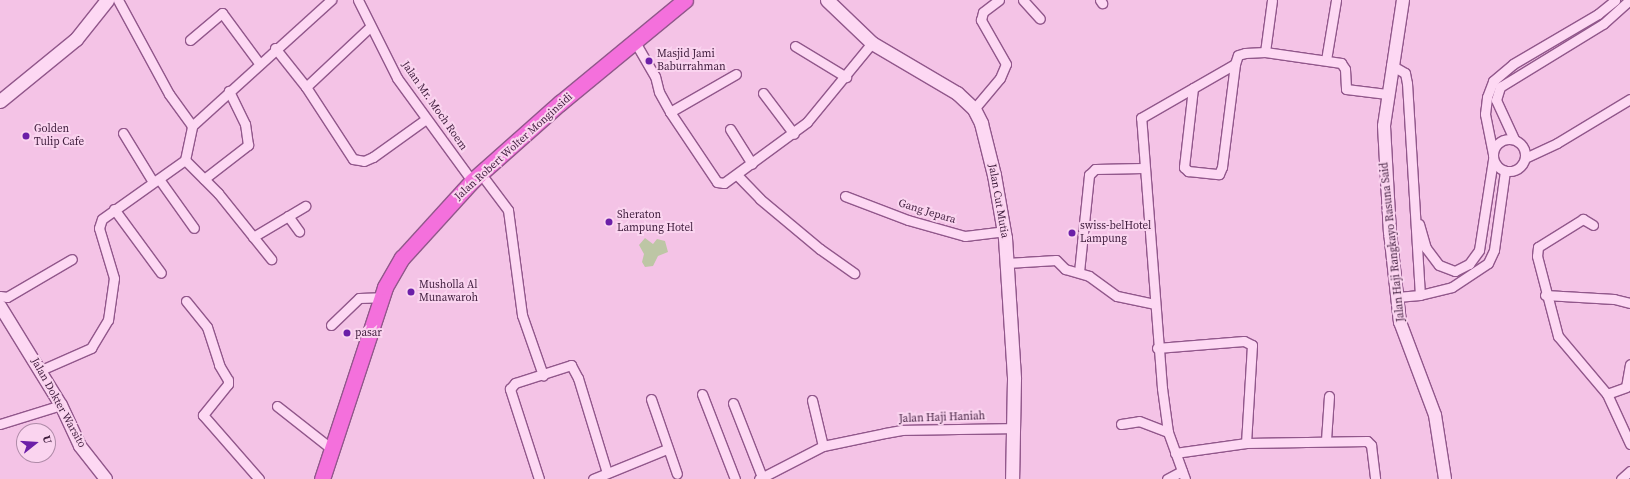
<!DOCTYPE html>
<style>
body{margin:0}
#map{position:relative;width:1630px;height:479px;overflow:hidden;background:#f4c3e6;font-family:"Source Serif 4",serif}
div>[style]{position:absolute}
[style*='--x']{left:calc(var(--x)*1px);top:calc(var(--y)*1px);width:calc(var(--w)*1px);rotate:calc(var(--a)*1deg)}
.water>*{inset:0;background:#bdc6a5}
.roads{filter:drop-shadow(1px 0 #91578b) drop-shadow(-1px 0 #91578b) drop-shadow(0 1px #91578b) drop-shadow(0 -1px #91578b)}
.minor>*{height:9px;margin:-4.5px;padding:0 4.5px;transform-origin:4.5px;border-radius:4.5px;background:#fdd8f3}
.minor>.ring{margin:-4.5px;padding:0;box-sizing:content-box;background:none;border:9px solid #fdd8f3;border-radius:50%}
.tertiary>*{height:12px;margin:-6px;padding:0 6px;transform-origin:6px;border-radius:6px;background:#fdd8f3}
.secondary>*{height:13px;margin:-6.5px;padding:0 6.5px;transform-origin:6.5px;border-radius:6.5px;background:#fdd8f3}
.trunk>*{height:15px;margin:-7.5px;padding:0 7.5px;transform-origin:7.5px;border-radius:7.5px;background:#f470dc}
.dots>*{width:11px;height:11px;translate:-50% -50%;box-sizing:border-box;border:2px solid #fad4ef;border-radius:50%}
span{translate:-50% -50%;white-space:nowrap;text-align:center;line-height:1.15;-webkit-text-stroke:4px #fad4ef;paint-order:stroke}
.poi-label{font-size:11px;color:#3f1d3d}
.left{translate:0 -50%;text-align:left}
.street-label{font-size:11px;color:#3f1d3d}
.north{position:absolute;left:16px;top:423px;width:40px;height:40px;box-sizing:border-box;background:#fad4ef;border:1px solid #af8ba8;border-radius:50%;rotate:73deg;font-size:11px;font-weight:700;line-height:16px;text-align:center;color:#3f1d3d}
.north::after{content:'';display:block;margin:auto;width:14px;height:18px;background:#6b1fa8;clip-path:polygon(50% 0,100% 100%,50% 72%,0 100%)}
</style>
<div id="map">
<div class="water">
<div style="clip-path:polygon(645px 238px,653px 244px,657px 239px,665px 241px,668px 252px,658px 256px,653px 266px,645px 267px,642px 262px,644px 254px,639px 245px)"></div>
</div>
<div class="roads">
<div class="minor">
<div style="--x:118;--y:0;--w:107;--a:61.5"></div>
<div style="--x:169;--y:94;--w:39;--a:54"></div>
<div style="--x:358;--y:0;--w:87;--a:63.4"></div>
<div style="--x:397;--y:78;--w:127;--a:53.9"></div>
<div style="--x:1023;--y:0;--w:25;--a:48"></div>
<div style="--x:1100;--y:0;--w:4;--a:56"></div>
<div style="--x:190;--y:40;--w:42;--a:-40.2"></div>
<div style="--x:222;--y:13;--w:62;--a:53.5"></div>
<div style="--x:635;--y:42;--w:39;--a:60"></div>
<div style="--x:655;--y:76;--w:16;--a:76"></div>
<div style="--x:659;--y:92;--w:23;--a:61"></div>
<div style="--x:670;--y:112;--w:84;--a:56.1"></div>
<div style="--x:717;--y:182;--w:7;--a:8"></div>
<div style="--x:724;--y:183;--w:103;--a:-36.3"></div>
<div style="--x:807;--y:122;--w:102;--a:-50.6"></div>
<div style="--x:795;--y:46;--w:60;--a:31.3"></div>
<div style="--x:275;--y:48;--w:50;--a:51.5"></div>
<div style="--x:306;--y:87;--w:86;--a:56.9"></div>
<div style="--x:353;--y:159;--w:11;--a:10"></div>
<div style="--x:364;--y:161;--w:10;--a:-24"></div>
<div style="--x:373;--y:157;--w:65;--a:-35.6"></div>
<div style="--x:1265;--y:52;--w:52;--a:-82.3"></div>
<div style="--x:1326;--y:60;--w:61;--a:-80.5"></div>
<div style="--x:1391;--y:65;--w:16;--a:30"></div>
<div style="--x:1405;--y:73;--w:10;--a:79"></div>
<div style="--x:1407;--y:83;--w:212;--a:86.5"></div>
<div style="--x:1420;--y:295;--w:33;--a:-14"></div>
<div style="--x:1452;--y:287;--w:43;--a:-33.7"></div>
<div style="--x:1488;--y:263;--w:14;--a:-65"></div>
<div style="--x:1494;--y:250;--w:80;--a:-82.1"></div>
<div style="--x:306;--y:87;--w:88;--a:-43.2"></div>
<div style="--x:1193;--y:88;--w:80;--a:96.5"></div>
<div style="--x:1184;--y:167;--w:6;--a:45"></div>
<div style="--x:1188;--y:171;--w:31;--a:6"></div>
<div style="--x:1219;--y:174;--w:8;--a:-67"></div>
<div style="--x:1222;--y:167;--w:104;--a:-82.8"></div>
<div style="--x:763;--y:93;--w:51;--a:52.9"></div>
<div style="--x:974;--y:109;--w:40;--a:-50"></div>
<div style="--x:1000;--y:78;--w:15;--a:-67"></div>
<div style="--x:1006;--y:64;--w:51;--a:-119.6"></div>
<div style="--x:981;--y:20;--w:8;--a:-76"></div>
<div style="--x:983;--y:12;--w:20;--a:-37"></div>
<div style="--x:670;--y:112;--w:76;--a:-29.9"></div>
<div style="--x:730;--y:129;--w:41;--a:57.8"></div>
<div style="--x:123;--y:133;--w:57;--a:58.5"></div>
<div class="ring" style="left:1493px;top:139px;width:23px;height:23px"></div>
<div style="--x:1514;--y:139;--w:43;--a:-114.8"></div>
<div style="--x:1496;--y:100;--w:14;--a:-73"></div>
<div style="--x:1500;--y:87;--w:121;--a:-31.5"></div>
<div style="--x:1603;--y:24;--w:36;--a:-42"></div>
<div style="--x:1493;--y:154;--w:41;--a:-101.3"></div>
<div style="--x:1485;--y:114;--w:17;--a:-83"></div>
<div style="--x:1487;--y:97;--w:17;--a:-69"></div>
<div style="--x:1493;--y:81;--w:26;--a:-40"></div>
<div style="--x:1513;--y:64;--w:99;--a:-30.5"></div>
<div style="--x:1598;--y:14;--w:22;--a:-39"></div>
<div style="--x:1525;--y:158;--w:35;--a:-25"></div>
<div style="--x:1557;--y:143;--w:85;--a:-31.1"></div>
<div style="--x:185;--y:160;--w:47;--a:45"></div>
<div style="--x:218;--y:193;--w:85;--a:51.2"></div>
<div style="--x:481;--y:174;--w:45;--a:53.1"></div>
<div style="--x:508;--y:210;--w:106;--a:82.4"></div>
<div style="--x:522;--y:315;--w:64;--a:70.7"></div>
<div style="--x:737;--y:175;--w:33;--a:46"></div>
<div style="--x:760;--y:199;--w:78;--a:39.8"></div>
<div style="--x:820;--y:249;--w:42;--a:35.2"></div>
<div style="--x:159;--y:179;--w:60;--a:54.5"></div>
<div style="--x:204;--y:179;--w:56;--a:-37.7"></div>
<div style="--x:248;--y:145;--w:21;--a:-98"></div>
<div style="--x:245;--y:124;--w:37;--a:-116"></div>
<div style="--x:845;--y:196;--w:67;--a:20.9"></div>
<div style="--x:908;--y:220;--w:59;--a:15.7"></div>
<div style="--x:965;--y:236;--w:39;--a:-7"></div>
<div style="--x:114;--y:209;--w:79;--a:53.7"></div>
<div style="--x:288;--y:216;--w:19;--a:54"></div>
<div style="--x:1419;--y:224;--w:25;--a:74"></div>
<div style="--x:1426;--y:248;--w:21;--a:53"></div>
<div style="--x:1439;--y:265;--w:17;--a:21"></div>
<div style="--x:1455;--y:271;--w:16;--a:-27"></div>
<div style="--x:1469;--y:264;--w:17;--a:-54"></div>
<div style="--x:1479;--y:250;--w:91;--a:-81.2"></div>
<div style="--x:1593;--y:225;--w:12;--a:-149"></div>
<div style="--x:1583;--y:219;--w:53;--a:148.1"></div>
<div style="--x:1538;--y:247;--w:9;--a:96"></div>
<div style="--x:1537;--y:256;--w:83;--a:75.3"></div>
<div style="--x:1558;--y:336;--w:76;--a:49.8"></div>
<div style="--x:1607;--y:394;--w:55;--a:65.3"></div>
<div style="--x:253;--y:237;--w:61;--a:-30.8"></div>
<div style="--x:1007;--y:263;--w:49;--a:-3.5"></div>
<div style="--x:1056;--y:260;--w:13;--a:45"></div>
<div style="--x:1065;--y:269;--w:25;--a:16"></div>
<div style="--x:1089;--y:276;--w:34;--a:36"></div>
<div style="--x:1117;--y:296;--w:38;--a:12"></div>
<div style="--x:1079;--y:272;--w:98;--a:-84.1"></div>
<div style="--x:1089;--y:175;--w:8;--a:-45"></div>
<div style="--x:1095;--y:169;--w:48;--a:-1.2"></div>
<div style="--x:1545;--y:295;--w:69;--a:3.3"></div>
<div style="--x:1614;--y:299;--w:16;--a:14"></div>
<div style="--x:0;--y:296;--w:7;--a:8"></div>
<div style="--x:7;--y:297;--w:75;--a:-30.3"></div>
<div style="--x:1397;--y:297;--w:23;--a:-5"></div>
<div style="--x:186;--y:301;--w:33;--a:51"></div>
<div style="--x:207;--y:327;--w:40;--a:72"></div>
<div style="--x:219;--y:365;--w:17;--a:59"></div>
<div style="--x:228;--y:380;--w:4;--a:90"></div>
<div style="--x:228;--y:384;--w:40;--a:129"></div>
<div style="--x:203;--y:415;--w:85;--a:48.8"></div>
<div style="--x:331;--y:325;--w:39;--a:-44"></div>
<div style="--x:359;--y:298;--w:23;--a:-2"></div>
<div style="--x:1157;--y:348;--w:87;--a:-4.6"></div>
<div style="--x:1244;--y:341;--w:9;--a:27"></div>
<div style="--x:1252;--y:345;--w:98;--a:93.5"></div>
<div style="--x:41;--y:370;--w:55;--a:-23.7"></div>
<div style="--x:91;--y:348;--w:33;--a:-59"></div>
<div style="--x:108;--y:320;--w:42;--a:-81.9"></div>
<div style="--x:114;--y:278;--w:52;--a:-106.7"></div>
<div style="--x:99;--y:228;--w:9;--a:-72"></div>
<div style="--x:102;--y:219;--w:102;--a:-35.4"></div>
<div style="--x:185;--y:160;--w:35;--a:-78"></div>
<div style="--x:192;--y:126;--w:188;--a:-42.2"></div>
<div style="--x:702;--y:394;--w:91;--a:68.8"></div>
<div style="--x:1607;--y:394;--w:20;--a:-20"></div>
<div style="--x:1626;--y:387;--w:23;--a:-80"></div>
<div style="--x:651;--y:399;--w:79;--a:70.9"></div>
<div style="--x:812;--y:400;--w:47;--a:76.6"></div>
<div style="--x:733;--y:403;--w:79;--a:68.6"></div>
<div style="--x:277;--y:406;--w:71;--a:38.2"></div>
<div style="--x:0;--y:424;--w:64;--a:-17.3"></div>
<div style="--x:1121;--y:424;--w:18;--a:-9"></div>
<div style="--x:1139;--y:421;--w:31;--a:21"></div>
<div style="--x:1326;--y:440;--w:44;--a:-86.1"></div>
<div style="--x:1175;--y:453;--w:72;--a:-8"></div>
<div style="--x:1246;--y:443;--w:121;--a:-0.9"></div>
<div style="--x:1367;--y:441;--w:6;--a:45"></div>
<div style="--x:1371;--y:445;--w:34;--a:83"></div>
<div style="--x:539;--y:479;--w:95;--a:-107.9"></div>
<div style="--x:510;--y:389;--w:8;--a:-50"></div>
<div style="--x:515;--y:383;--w:59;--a:-17.8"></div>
<div style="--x:571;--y:365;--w:15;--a:62"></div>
<div style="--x:578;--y:378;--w:99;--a:73"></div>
<div style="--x:593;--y:479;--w:80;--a:-22.1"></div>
<div style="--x:759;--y:479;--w:72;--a:-27.3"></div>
<div style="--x:823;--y:446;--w:63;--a:-11.8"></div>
<div style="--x:885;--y:433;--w:17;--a:-10"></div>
<div style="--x:902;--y:430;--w:113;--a:-1"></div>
<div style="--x:1167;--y:479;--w:17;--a:-28"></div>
<div style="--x:1185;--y:479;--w:50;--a:-109.9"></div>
<div style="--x:1168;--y:432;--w:44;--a:-97.8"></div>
<div style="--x:1162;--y:388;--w:271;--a:-94.4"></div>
<div style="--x:1141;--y:118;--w:108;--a:-29.9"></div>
<div style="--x:1235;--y:64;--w:9;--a:-72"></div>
<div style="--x:1238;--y:55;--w:7;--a:-16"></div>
<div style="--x:1245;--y:53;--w:20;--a:-3"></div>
<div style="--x:1265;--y:52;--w:77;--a:8.2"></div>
<div style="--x:1341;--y:63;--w:7;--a:56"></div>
<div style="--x:1345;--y:69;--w:20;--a:87"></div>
<div style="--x:1346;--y:89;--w:41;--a:7"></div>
<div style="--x:1621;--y:479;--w:12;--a:-42"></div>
</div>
<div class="tertiary">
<div style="--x:1403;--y:0;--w:127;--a:98.6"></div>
<div style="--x:1384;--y:126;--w:106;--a:86.8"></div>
<div style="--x:1390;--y:232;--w:91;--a:83.7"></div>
<div style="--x:1400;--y:322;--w:99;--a:69.4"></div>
<div style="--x:1435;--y:415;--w:65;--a:81.1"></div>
<div style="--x:0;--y:306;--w:116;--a:58.4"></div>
<div style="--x:61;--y:405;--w:45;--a:65.1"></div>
<div style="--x:80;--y:446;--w:42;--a:51.8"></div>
</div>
<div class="secondary">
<div style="--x:827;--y:0;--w:62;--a:43.7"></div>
<div style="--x:872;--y:43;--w:99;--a:30.5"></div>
<div style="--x:957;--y:93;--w:23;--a:43"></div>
<div style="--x:974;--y:109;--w:16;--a:63"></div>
<div style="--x:981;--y:123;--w:54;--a:76"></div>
<div style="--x:994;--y:175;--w:64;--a:80.1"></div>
<div style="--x:1005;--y:238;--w:141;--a:86.3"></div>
<div style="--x:1014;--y:379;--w:100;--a:91.1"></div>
<div style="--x:0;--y:101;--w:98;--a:-39.2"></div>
<div style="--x:76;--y:39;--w:50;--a:-51.5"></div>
</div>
<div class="trunk">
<div style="--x:322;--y:479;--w:202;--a:-71.8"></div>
<div style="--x:385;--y:287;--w:34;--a:-60"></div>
<div style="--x:402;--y:258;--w:104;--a:-47.7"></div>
<div style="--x:472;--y:181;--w:118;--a:-41.6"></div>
<div style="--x:560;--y:103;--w:162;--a:-39.5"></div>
</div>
</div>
<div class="dots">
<div style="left:649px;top:61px;background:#6b1fa8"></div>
<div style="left:26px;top:136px;background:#6b1fa8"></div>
<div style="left:609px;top:222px;background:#6b1fa8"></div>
<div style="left:1072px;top:233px;background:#6b1fa8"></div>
<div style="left:411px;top:292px;background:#6b1fa8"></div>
<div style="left:347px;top:333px;background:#6b1fa8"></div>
</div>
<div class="poi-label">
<span class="left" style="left:657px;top:61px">Masjid Jami<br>Baburrahman</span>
<span class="left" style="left:34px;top:136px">Golden<br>Tulip Cafe</span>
<span class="left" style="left:617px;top:222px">Sheraton<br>Lampung Hotel</span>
<span class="left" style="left:1080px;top:233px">swiss-belHotel<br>Lampung</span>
<span class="left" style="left:419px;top:292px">Musholla Al<br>Munawaroh</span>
<span class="left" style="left:355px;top:333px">pasar</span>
</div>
<div class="street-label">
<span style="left:434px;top:106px;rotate:55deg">Jalan Mr. Moch Roem</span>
<span style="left:514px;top:147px;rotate:-42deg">Jalan Robert Wolter Monginsidi</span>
<span style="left:998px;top:201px;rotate:80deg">Jalan Cut Mutia</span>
<span style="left:927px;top:212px;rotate:17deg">Gang Jepara</span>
<span style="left:1393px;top:242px;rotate:-96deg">Jalan Haji Rangkayo Rasuna Said</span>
<span style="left:58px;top:403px;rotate:61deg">Jalan Dokter Warsito</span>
<span style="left:942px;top:418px;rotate:-2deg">Jalan Haji Haniah</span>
</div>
<div class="north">U</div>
</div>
